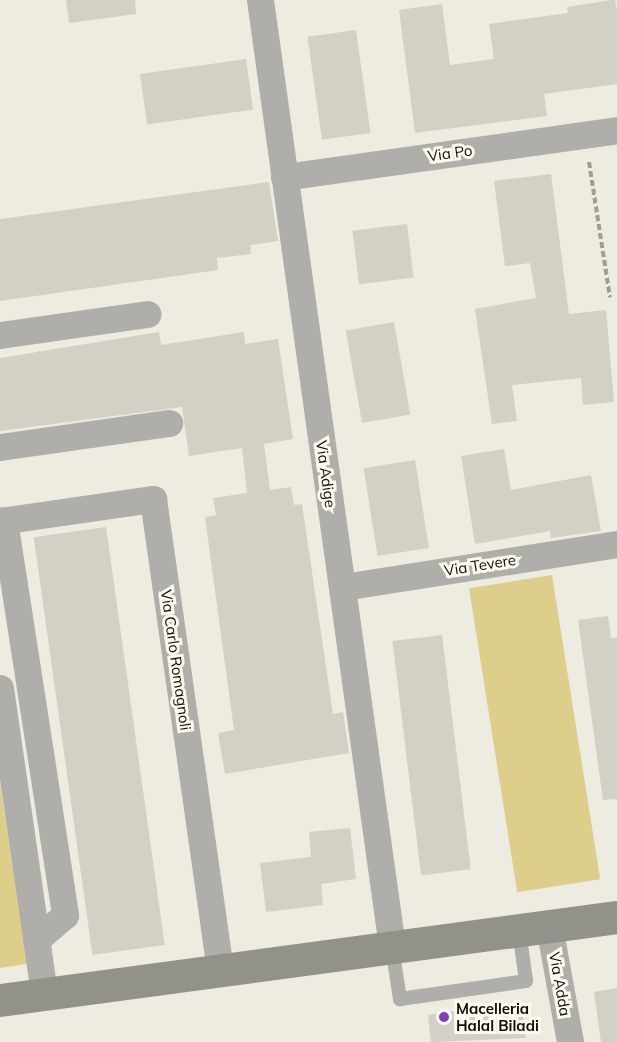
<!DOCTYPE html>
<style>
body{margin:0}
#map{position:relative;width:617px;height:1042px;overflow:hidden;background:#eeebe0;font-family:Mulish,sans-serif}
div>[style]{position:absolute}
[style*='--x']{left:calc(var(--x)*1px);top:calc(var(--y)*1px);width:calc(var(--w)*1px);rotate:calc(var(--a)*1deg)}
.green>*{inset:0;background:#ddce8c;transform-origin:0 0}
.building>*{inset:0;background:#d3d1c6;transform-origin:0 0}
.path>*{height:4px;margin-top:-2px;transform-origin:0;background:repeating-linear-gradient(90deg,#a09d95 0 6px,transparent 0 9px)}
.lane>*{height:14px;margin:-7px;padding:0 7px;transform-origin:7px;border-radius:7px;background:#afaeaa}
.street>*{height:27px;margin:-13.5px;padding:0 13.5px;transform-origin:13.5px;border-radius:13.5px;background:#afaeaa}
.secondary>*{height:33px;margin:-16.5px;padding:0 16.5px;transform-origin:16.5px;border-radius:16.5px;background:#92918a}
.dots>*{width:16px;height:16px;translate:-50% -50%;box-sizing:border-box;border:3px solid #fbf9ed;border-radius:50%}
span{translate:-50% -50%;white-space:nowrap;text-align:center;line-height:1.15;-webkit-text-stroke:6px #fbf9ed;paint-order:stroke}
.street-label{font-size:15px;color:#0f0e0a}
.poi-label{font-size:15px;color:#0f0e0a;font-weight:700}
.left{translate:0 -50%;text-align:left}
</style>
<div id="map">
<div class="green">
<div style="left:552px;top:575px;width:308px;height:84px;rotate:81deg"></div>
<div style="clip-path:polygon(0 783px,27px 964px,0 968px)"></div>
</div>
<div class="building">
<div style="clip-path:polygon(66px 0,135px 0,136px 14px,69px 23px)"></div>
<div style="clip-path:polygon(612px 0,615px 0,617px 11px,617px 84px,544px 94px,547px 116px,415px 133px,399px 10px,442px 4px,450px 65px,494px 59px,489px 24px,568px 13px,567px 7px)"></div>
<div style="left:356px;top:30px;width:104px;height:49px;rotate:82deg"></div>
<div style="left:246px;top:59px;width:51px;height:107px;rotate:82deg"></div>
<div style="clip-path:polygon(551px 174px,569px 314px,606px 310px,614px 402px,583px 405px,581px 378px,512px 385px,517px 421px,492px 424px,475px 309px,536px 298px,530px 263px,505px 266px,494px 181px)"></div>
<div style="clip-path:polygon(269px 182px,278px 241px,250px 245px,251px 254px,217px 258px,218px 270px,0 301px,0 219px)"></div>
<div style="left:407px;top:224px;width:54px;height:55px;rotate:83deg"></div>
<div style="left:394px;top:322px;width:94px;height:49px;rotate:80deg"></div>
<div style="clip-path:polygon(159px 332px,161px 345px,244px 332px,245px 344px,278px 339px,293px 439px,264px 444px,270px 490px,291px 487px,294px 505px,302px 504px,333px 714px,343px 712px,349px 753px,225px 774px,218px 733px,234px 730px,205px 517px,216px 515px,213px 498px,247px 493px,242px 448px,189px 456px,182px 407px,0 431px,0 358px)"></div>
<div style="clip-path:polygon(504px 449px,511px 490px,591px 475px,601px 531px,551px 538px,550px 531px,475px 544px,461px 456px)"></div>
<div style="left:415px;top:460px;width:89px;height:52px;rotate:81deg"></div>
<div style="left:106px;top:527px;width:422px;height:73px;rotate:82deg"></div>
<div style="clip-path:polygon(608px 616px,611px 638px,617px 638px,617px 799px,603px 800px,578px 620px)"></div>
<div style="left:442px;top:635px;width:236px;height:50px;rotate:83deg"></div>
<div style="clip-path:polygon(350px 828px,356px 879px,321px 884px,323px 905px,266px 912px,260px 863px,311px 857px,309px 832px)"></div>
<div style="clip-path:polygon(617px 988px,617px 1042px,601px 1042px,594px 992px)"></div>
<div style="clip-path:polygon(521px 1002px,526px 1038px,431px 1042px,428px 1015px)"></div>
</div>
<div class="path">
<div style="--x:589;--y:162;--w:137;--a:81.2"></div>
</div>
<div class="lane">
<div style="--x:392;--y:947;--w:53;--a:81.3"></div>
<div style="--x:400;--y:999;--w:127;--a:-8.1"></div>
<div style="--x:526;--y:981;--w:51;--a:-97.8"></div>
</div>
<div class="street">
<div style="--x:260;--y:0;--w:956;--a:82.06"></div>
<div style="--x:284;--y:177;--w:336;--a:-8"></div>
<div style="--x:0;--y:335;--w:149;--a:-8.1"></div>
<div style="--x:0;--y:447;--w:171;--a:-8.1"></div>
<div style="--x:4;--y:520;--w:400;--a:81.2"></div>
<div style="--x:65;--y:915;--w:38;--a:139"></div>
<div style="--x:0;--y:521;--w:155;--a:-8.2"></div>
<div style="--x:153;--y:499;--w:476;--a:81.9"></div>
<div style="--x:343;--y:587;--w:277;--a:-8.9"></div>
<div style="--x:0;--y:688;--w:309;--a:81.8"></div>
<div style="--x:549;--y:926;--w:118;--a:79.7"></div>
</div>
<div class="secondary">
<div style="--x:0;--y:1000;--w:623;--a:-7.66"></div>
</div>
<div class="dots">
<div style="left:444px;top:1017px;background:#803fb4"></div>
</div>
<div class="street-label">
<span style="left:450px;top:153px;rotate:-8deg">Via Po</span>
<span style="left:326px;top:474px;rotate:82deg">Via Adige</span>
<span style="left:480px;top:565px;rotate:-9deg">Via Tevere</span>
<span style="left:176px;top:660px;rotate:82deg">Via Carlo Romagnoli</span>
<span style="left:560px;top:984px;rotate:80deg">Via Adda</span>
</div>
<div class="poi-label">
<span class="left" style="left:456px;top:1017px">Macelleria<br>Halal Biladi</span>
</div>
</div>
